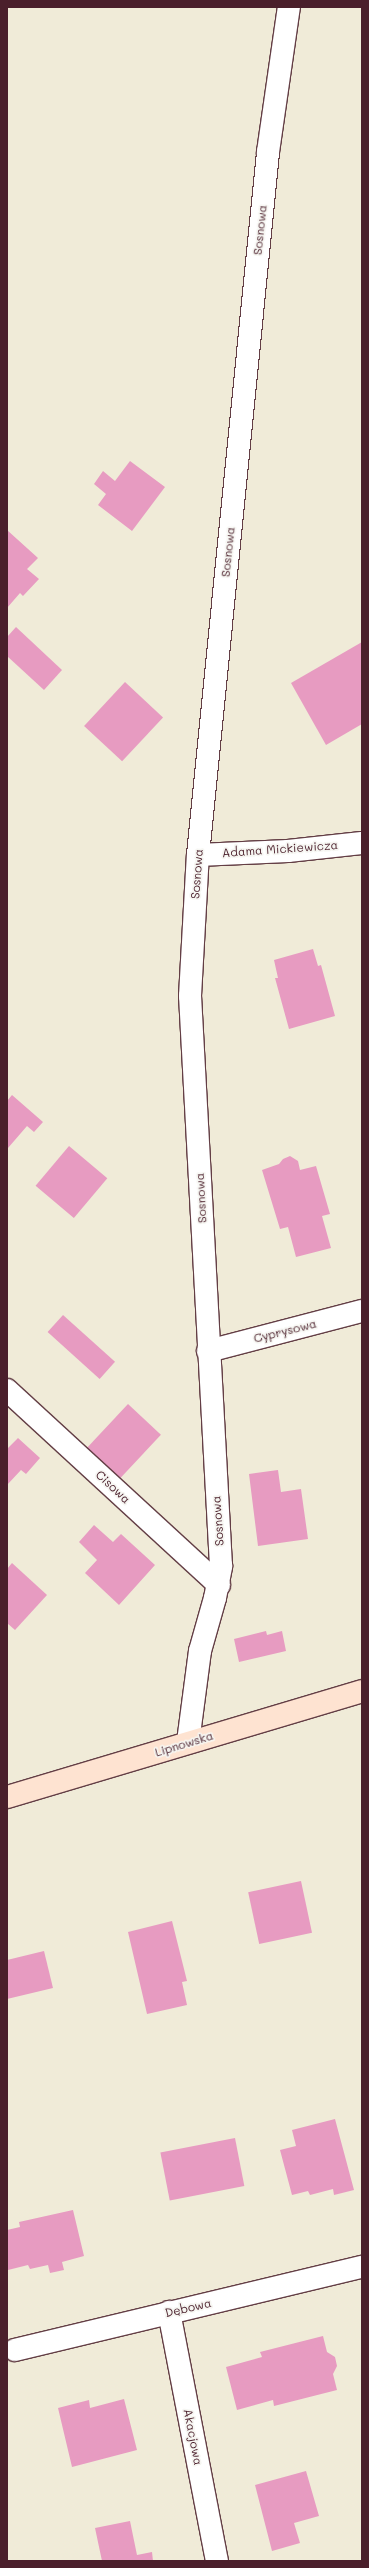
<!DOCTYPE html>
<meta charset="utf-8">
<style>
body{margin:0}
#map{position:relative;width:369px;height:2568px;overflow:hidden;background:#f0ebd8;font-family:Mali,sans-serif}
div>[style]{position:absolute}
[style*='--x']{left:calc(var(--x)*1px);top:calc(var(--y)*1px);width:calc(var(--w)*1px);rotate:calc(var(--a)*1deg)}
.building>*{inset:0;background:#e79bc1;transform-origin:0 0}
.roads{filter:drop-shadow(1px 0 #633e45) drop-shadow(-1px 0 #633e45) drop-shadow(0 1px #633e45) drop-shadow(0 -1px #633e45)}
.street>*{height:22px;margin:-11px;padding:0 11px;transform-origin:11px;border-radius:11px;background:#fff}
.secondary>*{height:22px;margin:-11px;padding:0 11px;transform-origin:11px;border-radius:11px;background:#fee3d1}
span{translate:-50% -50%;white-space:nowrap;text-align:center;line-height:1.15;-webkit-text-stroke:3.5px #f6f6f2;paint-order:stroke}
.street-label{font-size:12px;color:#4a1f2b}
.frame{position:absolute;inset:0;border:8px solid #4a1f2b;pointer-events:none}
</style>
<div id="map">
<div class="building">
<div style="clip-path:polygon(130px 461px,165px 487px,132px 531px,98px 505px,106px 494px,94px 484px,103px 471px,115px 481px)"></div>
<div style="clip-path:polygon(7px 530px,38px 558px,27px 569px,39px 579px,23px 596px,20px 593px,7px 608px)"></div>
<div style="clip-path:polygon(16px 627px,62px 670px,44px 690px,7px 656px,7px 637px)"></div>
<div style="clip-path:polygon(362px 642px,362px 724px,326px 745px,291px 683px)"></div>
<div style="left:125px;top:682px;width:52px;height:60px;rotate:43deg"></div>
<div style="clip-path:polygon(313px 949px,318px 966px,321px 965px,335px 1016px,289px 1029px,275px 978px,278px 978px,274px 960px)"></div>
<div style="clip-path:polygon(12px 1095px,43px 1122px,34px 1132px,27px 1126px,8px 1148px,7px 1101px)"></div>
<div style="left:69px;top:1146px;width:50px;height:52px;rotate:40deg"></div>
<div style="clip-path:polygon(290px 1156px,298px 1161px,300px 1170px,316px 1166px,330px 1214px,322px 1216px,331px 1248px,296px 1257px,288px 1227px,280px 1229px,262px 1170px,279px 1164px,283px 1159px)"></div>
<div style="left:63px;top:1315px;width:70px;height:23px;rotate:42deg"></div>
<div style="left:128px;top:1404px;width:45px;height:61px;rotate:43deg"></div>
<div style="clip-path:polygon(18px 1438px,40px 1458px,26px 1474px,21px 1470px,7px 1485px,7px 1449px)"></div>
<div style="clip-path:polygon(278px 1470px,281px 1492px,301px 1489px,308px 1539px,258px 1546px,249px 1474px)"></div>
<div style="clip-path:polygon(94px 1525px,113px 1542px,121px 1534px,155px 1565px,119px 1605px,85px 1573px,97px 1560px,79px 1542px)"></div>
<div style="clip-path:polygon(12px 1563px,47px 1595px,15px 1630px,7px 1623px,7px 1569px)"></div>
<div style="clip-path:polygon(266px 1631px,267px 1635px,282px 1631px,286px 1651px,239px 1662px,234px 1639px)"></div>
<div style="left:301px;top:1881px;width:53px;height:54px;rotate:78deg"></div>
<div style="clip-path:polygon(172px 1921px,187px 1981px,182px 1982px,187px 2005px,147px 2014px,128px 1932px)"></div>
<div style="clip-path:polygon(44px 1951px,53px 1988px,7px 1999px,7px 1960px)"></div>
<div style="clip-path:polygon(335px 2119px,354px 2190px,334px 2195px,333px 2189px,310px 2195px,308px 2191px,292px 2195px,280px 2150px,296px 2146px,292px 2130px)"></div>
<div style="left:235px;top:2138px;width:49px;height:76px;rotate:79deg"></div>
<div style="clip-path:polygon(73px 2210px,84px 2256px,62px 2262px,64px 2270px,50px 2273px,48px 2265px,30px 2269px,28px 2265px,8px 2270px,7px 2230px,20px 2227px,19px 2222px)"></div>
<div style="clip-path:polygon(323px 2336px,327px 2352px,335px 2357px,337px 2366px,333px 2374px,337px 2390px,274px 2406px,273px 2400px,237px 2410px,226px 2367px,262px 2357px,260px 2352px)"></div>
<div style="clip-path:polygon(124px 2399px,137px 2450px,72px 2467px,58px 2408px,89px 2400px,90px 2408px)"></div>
<div style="clip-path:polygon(306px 2471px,319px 2516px,294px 2523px,300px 2543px,272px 2551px,255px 2485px)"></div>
<div style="clip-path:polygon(130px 2521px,137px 2555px,152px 2552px,153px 2561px,102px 2561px,95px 2528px)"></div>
</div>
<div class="roads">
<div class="street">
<div style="--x:198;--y:855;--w:90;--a:-2.5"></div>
<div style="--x:288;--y:851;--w:74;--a:-6.2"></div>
<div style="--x:208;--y:1351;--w:159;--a:-14.6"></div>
<div style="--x:7;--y:1390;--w:288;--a:42.6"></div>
<div style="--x:188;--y:1742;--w:92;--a:-82.5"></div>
<div style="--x:200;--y:1651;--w:55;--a:-74.2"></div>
<div style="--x:215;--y:1598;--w:33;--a:-79"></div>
<div style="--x:221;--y:1566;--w:571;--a:-93.11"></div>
<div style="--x:190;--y:996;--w:141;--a:-86.8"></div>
<div style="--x:198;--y:855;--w:706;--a:-84.31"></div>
<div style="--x:268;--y:152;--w:147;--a:-81.8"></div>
<div style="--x:169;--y:2312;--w:254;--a:79.1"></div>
<div style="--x:15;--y:2350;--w:357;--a:-13.5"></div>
</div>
<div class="secondary">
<div style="--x:7;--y:1797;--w:370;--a:-16.6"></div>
</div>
</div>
<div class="street-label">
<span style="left:260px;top:230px;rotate:-84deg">Sosnowa</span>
<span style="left:228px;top:552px;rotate:-84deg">Sosnowa</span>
<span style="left:280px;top:849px;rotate:-4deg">Adama Mickiewicza</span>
<span style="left:197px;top:874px;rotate:-86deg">Sosnowa</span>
<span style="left:201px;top:1198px;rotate:-93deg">Sosnowa</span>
<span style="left:285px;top:1331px;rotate:-14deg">Cyprysowa</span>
<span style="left:113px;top:1487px;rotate:43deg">Cisowa</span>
<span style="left:218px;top:1521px;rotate:-94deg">Sosnowa</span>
<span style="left:184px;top:1744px;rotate:-17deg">Lipnowska</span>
<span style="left:188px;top:2308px;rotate:-13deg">Dębowa</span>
<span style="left:193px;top:2437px;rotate:79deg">Akacjowa</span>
</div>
<div class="frame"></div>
</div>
